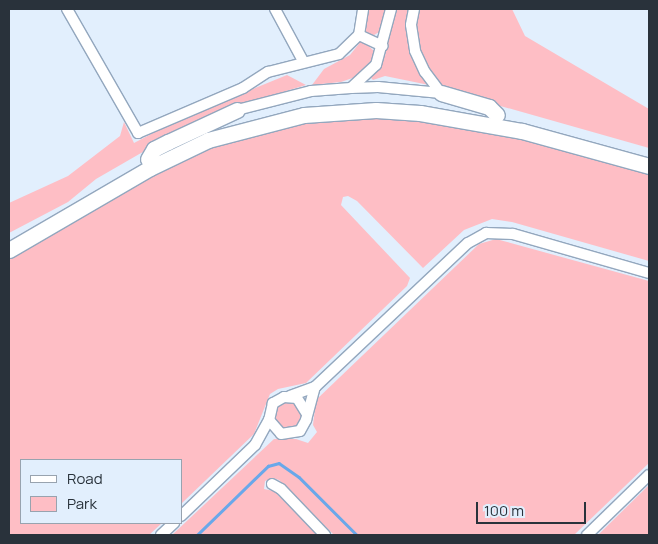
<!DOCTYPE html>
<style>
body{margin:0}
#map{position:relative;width:658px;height:544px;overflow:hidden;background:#e2effd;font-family:Manrope,sans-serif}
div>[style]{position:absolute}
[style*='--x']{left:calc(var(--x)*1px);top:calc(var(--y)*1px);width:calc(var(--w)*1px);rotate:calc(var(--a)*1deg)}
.green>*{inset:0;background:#febec5}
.round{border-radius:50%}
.stream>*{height:2.5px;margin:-1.25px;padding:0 1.25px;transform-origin:1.25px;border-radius:1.25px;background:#69a8ea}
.roads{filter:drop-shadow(1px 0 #93a7be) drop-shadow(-1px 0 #93a7be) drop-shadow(0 1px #93a7be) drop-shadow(0 -1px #93a7be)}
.minor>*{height:10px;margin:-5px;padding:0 5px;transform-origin:5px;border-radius:5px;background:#fff}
.highway>*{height:15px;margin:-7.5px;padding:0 7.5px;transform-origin:7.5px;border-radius:7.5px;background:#fff}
span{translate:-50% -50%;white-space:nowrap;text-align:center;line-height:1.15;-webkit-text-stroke:5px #e2effd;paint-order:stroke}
.frame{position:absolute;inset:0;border:10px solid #29323b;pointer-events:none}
.legend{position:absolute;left:20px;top:459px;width:162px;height:65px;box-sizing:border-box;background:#e2effd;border:1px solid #98a3af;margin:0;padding:6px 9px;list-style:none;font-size:15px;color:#29323b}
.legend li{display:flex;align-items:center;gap:10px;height:25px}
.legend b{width:25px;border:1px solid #98a3af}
.scale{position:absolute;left:476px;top:502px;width:110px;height:22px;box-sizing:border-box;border:2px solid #29323b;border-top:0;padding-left:6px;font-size:15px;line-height:18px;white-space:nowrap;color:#29323b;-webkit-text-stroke:4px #e2effd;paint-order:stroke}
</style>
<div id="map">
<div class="green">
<div style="clip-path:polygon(368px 9px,387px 9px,381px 31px,374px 35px,367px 34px,364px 28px)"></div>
<div style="clip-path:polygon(394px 9px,411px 9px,429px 85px,385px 76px,373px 80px,371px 78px,385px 56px)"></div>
<div style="clip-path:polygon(418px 9px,512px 9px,525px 36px,649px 109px,649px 148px,451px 92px,437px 82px,419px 54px,415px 23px)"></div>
<div style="clip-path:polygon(362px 40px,374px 51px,377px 58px,364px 74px,341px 82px,312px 85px,324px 69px,350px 55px)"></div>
<div style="clip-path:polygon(287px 75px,306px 85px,237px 106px,148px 149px,96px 179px,68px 202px,9px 233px,9px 203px,68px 176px,120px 136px,124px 122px,134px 143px,178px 120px)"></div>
<div style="clip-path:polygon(372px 114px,487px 126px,649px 169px,649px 261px,512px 222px,492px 219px,464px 230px,423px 268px,357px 201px,348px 196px,343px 197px,341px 205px,410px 278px,407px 286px,306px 383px,278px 389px,270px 394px,254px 434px,181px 504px,181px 460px,21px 460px,21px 523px,162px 523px,149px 535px,9px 535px,9px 255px,190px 153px,266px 127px)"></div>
<div style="clip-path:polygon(496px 239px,649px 281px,649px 463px,574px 535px,334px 535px,279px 480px,273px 478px,265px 481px,264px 489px,274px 491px,318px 535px,172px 535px,274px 439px,296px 439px,308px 443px,317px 432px,313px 425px,316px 400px,479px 244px)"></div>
<div class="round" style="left:275px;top:402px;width:26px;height:26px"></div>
<div style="clip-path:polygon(649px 485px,649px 535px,598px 535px)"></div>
</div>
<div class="stream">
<div style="--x:197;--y:535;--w:99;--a:-44.2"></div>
<div style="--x:268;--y:466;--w:11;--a:-15"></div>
<div style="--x:279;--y:463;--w:24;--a:35"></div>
<div style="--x:299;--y:477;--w:82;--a:45"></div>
</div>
<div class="roads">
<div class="minor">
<div style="--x:67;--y:9;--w:143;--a:60.2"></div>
<div style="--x:138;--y:133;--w:114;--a:-23.2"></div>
<div style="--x:243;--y:88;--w:30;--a:-33"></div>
<div style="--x:268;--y:72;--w:73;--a:-14.2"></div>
<div style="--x:339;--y:54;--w:28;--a:-44"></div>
<div style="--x:359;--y:35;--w:26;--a:-81"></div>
<div style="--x:275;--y:9;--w:59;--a:61.7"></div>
<div style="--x:414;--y:9;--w:16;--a:101"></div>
<div style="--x:411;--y:25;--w:26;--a:81"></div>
<div style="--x:415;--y:51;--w:23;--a:65"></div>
<div style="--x:425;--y:72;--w:26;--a:53"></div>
<div style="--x:359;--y:35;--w:26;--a:25"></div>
<div style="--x:351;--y:88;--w:34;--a:-43"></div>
<div style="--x:376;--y:65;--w:58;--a:-75"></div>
<div style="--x:237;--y:110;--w:76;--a:-14.4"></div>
<div style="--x:311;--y:91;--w:40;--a:-4.3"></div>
<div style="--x:351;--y:88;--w:27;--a:-2"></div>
<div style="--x:378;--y:87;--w:63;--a:5.4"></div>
<div style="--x:290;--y:396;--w:27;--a:-20"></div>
<div style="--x:315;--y:387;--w:210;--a:-43.3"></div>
<div style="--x:468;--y:243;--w:21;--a:-29"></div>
<div style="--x:486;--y:233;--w:27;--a:2"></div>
<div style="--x:513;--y:234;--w:141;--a:16"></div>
<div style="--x:307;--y:414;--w:19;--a:-122"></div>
<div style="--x:297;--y:398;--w:13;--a:-176"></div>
<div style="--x:284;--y:397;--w:13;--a:151"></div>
<div style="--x:273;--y:403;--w:17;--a:103"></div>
<div style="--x:269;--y:420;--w:18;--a:49"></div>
<div style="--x:281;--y:434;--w:19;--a:-9"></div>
<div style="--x:300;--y:431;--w:13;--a:-61"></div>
<div style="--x:306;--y:420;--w:34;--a:-75"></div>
<div style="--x:272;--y:484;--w:10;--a:29"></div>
<div style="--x:281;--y:489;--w:64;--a:46.3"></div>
<div style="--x:181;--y:516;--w:103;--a:-43.8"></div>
<div style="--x:255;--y:445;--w:29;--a:-61"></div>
<div style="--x:161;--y:535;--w:18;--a:-43"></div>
<div style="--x:587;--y:535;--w:86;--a:-44.1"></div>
</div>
<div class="highway">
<div style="--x:441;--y:93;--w:50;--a:16.3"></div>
<div style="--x:489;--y:107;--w:11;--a:45"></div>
<div style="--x:148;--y:159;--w:12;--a:-59"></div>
<div style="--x:154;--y:149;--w:16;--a:-27"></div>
<div style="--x:168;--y:142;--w:76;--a:-24.9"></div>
<div style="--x:9;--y:250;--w:163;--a:-30.2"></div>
<div style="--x:150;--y:168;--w:64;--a:-25.8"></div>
<div style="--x:208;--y:140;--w:99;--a:-14.6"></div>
<div style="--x:304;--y:115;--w:72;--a:-4"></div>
<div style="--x:376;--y:110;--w:44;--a:3.9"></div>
<div style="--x:420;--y:113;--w:104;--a:10"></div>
<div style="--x:522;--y:131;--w:132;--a:15.4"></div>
</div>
</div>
<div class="frame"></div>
<ul class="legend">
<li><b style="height:6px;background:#fff"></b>Road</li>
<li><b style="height:14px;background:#febec5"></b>Park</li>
</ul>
<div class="scale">100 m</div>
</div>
